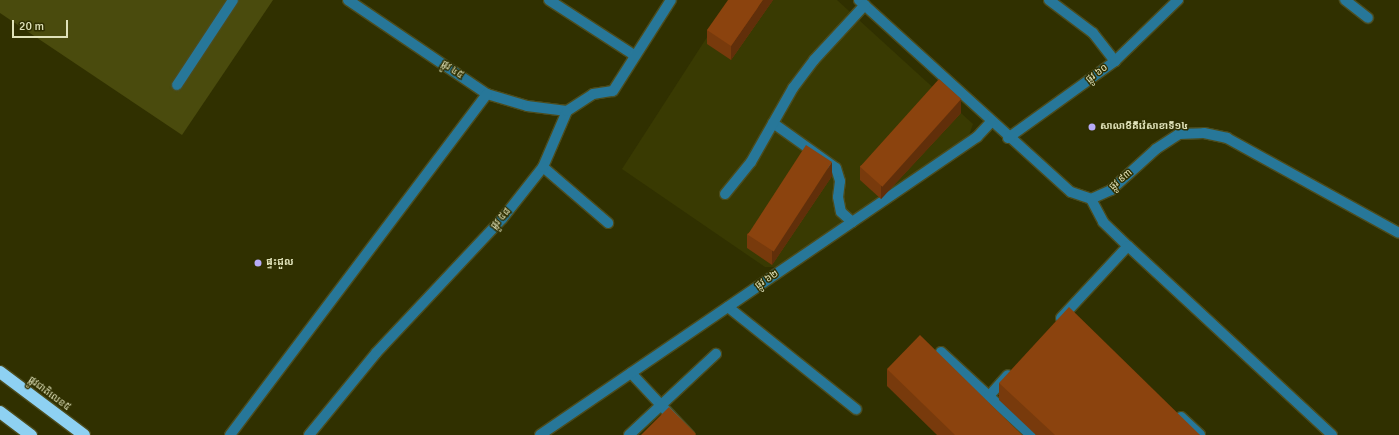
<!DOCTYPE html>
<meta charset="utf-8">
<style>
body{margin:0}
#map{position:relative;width:1399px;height:435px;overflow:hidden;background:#303000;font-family:Signika,"Noto Sans Khmer",sans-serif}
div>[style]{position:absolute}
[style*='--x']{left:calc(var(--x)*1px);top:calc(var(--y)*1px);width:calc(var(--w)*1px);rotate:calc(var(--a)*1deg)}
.built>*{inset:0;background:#393a02}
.green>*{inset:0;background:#4a4b0d}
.roads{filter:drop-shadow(1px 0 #4c4c1d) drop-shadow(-1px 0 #4c4c1d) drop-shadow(0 1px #4c4c1d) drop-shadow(0 -1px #4c4c1d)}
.minor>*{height:10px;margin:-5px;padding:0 5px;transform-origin:5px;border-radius:5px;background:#277799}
.highway>*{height:12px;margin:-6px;padding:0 6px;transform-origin:6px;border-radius:6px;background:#8ed1f2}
.wall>*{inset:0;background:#783a0c}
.shaded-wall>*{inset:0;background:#612f0a}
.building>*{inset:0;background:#8b430e;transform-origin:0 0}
.dots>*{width:11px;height:11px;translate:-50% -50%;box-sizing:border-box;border:2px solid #303000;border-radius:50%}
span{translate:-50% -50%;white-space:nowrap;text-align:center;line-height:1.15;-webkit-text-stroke:3px #303000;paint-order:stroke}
.street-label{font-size:10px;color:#dfe1b8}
.poi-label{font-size:10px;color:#dfe1b8;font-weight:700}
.left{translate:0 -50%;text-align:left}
.scale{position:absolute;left:12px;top:20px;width:56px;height:18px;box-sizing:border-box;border:2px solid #dfe1b8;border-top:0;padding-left:5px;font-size:12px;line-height:14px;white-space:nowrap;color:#dfe1b8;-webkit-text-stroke:3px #303000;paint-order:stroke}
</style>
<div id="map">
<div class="built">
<div style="clip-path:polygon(731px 0,837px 0,973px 124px,967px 141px,782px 267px,765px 267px,622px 169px)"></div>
</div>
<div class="green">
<div style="clip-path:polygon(0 0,273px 0,182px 135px,0 13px)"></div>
</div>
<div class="roads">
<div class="minor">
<div style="--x:348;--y:0;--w:168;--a:34.1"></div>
<div style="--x:487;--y:94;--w:42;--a:16.7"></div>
<div style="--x:527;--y:106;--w:40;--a:7.1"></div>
<div style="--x:549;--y:0;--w:101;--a:32.9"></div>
<div style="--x:859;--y:0;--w:286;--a:42.2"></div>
<div style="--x:1071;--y:192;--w:21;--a:19"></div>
<div style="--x:1091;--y:199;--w:22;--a:-24"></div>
<div style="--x:1111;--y:190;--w:61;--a:-42.3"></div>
<div style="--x:1156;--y:149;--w:27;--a:-33"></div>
<div style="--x:1179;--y:134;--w:25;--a:-2"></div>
<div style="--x:1204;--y:133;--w:24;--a:12"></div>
<div style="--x:1227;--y:138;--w:196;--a:28.9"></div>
<div style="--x:1049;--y:0;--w:55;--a:36.9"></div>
<div style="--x:1093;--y:33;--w:36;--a:52"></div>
<div style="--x:1345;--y:0;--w:29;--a:38"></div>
<div style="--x:177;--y:85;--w:102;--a:-56.6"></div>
<div style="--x:773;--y:123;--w:77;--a:35.5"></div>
<div style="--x:836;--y:168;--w:14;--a:73"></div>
<div style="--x:840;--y:181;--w:16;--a:97"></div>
<div style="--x:838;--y:197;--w:15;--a:79"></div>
<div style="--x:841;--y:212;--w:15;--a:42"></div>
<div style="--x:1008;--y:138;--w:132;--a:-35.7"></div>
<div style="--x:1115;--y:61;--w:88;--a:-44.1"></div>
<div style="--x:543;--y:167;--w:86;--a:40.7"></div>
<div style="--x:725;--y:194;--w:41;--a:-50.9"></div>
<div style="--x:751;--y:162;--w:85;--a:-60.4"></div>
<div style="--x:793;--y:88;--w:35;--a:-53"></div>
<div style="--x:814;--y:60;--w:75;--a:-47.2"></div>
<div style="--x:1091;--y:199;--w:26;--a:62"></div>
<div style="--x:1103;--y:222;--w:35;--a:44"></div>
<div style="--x:1128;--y:246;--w:278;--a:42.8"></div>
<div style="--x:728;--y:307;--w:164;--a:38.6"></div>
<div style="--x:1061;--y:318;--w:98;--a:-47.1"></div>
<div style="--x:941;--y:352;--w:122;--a:42.7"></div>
<div style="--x:631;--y:373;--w:85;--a:46.9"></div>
<div style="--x:989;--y:396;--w:28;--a:-48"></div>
<div style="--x:1181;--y:417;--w:26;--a:43"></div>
<div style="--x:230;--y:435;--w:427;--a:-53"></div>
<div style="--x:309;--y:435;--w:106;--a:-50.7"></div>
<div style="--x:376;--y:353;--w:184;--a:-46.8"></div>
<div style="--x:502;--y:219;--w:66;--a:-51.7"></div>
<div style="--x:543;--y:167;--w:61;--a:-66.8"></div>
<div style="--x:567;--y:111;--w:31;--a:-33"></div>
<div style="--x:593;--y:94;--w:20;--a:-9"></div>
<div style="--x:613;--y:91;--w:108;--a:-57.5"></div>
<div style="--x:540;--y:435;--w:529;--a:-34.29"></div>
<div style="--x:977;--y:137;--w:21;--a:-47"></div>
<div style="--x:629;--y:435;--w:119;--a:-43"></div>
</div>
<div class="highway">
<div style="--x:0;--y:372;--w:105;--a:36.9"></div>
<div style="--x:0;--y:412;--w:39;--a:37"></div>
</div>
</div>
<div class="wall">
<div style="clip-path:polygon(773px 0,731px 60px,707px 44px,707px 30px)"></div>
<div style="clip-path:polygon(961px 113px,881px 199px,860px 180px,860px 166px)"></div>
<div style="clip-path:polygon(832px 176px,772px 265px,747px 248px,747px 234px)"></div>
<div style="clip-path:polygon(887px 369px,1022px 435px,937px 435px,887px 386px)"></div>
<div style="clip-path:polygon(999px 383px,1200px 435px,1036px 435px,999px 400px)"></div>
</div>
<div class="shaded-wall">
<div style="clip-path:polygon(763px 0,773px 0,731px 60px,731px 46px)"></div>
<div style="clip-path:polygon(961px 99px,961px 113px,881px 199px,881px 185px)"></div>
<div style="clip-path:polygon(832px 162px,832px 176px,772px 265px,772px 251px)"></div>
</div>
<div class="building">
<div style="clip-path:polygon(728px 0,763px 0,731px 46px,707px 30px)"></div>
<div style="left:939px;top:79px;width:30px;height:118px;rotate:42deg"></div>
<div style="left:806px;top:145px;width:31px;height:107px;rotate:33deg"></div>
<div style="clip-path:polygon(1069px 307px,1200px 435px,1055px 435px,999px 383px)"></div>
<div style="clip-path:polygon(920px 335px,1022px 435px,955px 435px,887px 369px)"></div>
<div style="clip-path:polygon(669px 407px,696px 434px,695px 435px,641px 435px)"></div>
</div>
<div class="dots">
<div style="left:1092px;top:127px;background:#b7abf8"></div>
<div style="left:258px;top:263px;background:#b7abf8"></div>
</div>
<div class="street-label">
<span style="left:452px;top:70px;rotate:34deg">ផ្លូវ ៤៥</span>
<span style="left:1097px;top:74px;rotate:-36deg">ផ្លូវ ៦០</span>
<span style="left:1121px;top:180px;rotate:-40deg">ផ្លូវ ៩៣</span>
<span style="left:501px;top:219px;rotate:-49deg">ផ្លូវ ៥៨</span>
<span style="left:767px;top:280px;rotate:-34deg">ផ្លូវ ៦២</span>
<span style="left:49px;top:394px;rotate:37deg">ផ្លូវជាតិលេខ៥</span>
</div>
<div class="poi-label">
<span class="left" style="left:1100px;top:127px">សាលាមីគីវ៉េសាខាទី១៤</span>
<span class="left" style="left:266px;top:263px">ផ្ទះជួល</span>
</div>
<div class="scale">20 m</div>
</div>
